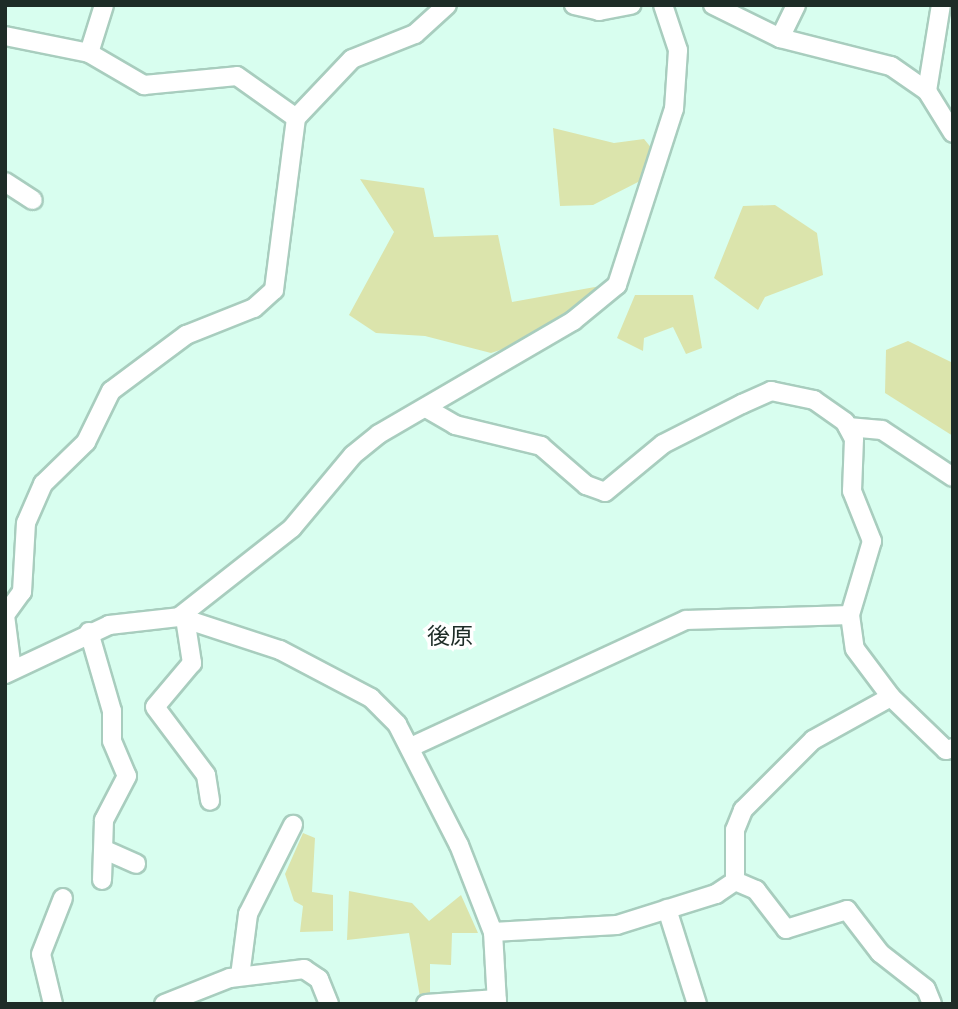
<!DOCTYPE html>
<meta charset="utf-8">
<style>
body{margin:0}
#map{position:relative;width:958px;height:1009px;overflow:hidden;background:#d8feef;font-family:Figtree,"Noto Sans JP",sans-serif}
div>[style]{position:absolute}
[style*='--x']{left:calc(var(--x)*1px);top:calc(var(--y)*1px);width:calc(var(--w)*1px);rotate:calc(var(--a)*1deg)}
.green>*{inset:0;background:#dbe4ac}
.roads{filter:drop-shadow(2px 0 #a8cdbe) drop-shadow(-2px 0 #a8cdbe) drop-shadow(0 2px #a8cdbe) drop-shadow(0 -2px #a8cdbe)}
.minor>*{height:18px;margin:-9px;padding:0 9px;transform-origin:9px;border-radius:9px;background:#fff}
span{translate:-50% -50%;white-space:nowrap;text-align:center;line-height:1.15;-webkit-text-stroke:7px #fff;paint-order:stroke}
.quarter-label{font-size:23px;color:#1e2c27}
.frame{position:absolute;inset:0;border:7px solid #1e2c27;pointer-events:none}
</style>
<div id="map">
<div class="green">
<div style="clip-path:polygon(553px 128px,614px 143px,644px 139px,653px 150px,642px 180px,593px 205px,560px 206px)"></div>
<div style="clip-path:polygon(360px 179px,424px 188px,434px 237px,498px 235px,512px 302px,606px 285px,527px 341px,491px 353px,425px 336px,376px 333px,349px 315px,394px 232px)"></div>
<div style="clip-path:polygon(775px 205px,817px 233px,823px 275px,765px 297px,758px 310px,714px 278px,743px 206px)"></div>
<div style="clip-path:polygon(635px 295px,693px 295px,702px 348px,686px 354px,673px 327px,644px 338px,643px 351px,617px 338px)"></div>
<div style="clip-path:polygon(908px 341px,953px 363px,953px 436px,885px 393px,886px 350px)"></div>
<div style="clip-path:polygon(303px 833px,315px 838px,312px 892px,333px 895px,333px 931px,300px 932px,303px 906px,294px 901px,285px 874px)"></div>
<div style="clip-path:polygon(349px 891px,412px 903px,429px 921px,461px 895px,478px 933px,452px 933px,451px 965px,430px 964px,430px 994px,420px 997px,409px 933px,347px 940px)"></div>
</div>
<div class="roads">
<div class="minor">
<div style="--x:574;--y:5;--w:26;--a:13"></div>
<div style="--x:599;--y:11;--w:33;--a:-11"></div>
<div style="--x:713;--y:5;--w:75;--a:26.2"></div>
<div style="--x:780;--y:38;--w:114;--a:14.2"></div>
<div style="--x:891;--y:66;--w:44;--a:34.8"></div>
<div style="--x:927;--y:91;--w:49;--a:58.2"></div>
<div style="--x:5;--y:36;--w:86;--a:11.4"></div>
<div style="--x:89;--y:53;--w:64;--a:30.2"></div>
<div style="--x:144;--y:85;--w:93;--a:-5.5"></div>
<div style="--x:237;--y:76;--w:72;--a:35.4"></div>
<div style="--x:780;--y:38;--w:37;--a:-64"></div>
<div style="--x:89;--y:53;--w:50;--a:-72.6"></div>
<div style="--x:927;--y:91;--w:87;--a:-80.8"></div>
<div style="--x:5;--y:182;--w:33;--a:33"></div>
<div style="--x:426;--y:408;--w:34;--a:30"></div>
<div style="--x:455;--y:425;--w:89;--a:13.7"></div>
<div style="--x:541;--y:446;--w:60;--a:40.9"></div>
<div style="--x:586;--y:485;--w:20;--a:20"></div>
<div style="--x:605;--y:492;--w:75;--a:-39.6"></div>
<div style="--x:663;--y:444;--w:89;--a:-26.9"></div>
<div style="--x:742;--y:404;--w:32;--a:-24"></div>
<div style="--x:771;--y:391;--w:44;--a:11.8"></div>
<div style="--x:814;--y:400;--w:38;--a:35"></div>
<div style="--x:845;--y:422;--w:19;--a:62"></div>
<div style="--x:854;--y:439;--w:52;--a:92.2"></div>
<div style="--x:852;--y:491;--w:54;--a:68.2"></div>
<div style="--x:872;--y:541;--w:77;--a:106.6"></div>
<div style="--x:850;--y:615;--w:34;--a:82"></div>
<div style="--x:855;--y:649;--w:60;--a:53.1"></div>
<div style="--x:891;--y:697;--w:76;--a:43.9"></div>
<div style="--x:946;--y:750;--w:7;--a:-16"></div>
<div style="--x:848;--y:427;--w:34;--a:5"></div>
<div style="--x:882;--y:430;--w:85;--a:33.5"></div>
<div style="--x:179;--y:617;--w:144;--a:-38.2"></div>
<div style="--x:292;--y:528;--w:95;--a:-50.1"></div>
<div style="--x:353;--y:455;--w:33;--a:-39"></div>
<div style="--x:379;--y:434;--w:225;--a:-30.2"></div>
<div style="--x:573;--y:321;--w:57;--a:-39.3"></div>
<div style="--x:617;--y:285;--w:185;--a:-72.1"></div>
<div style="--x:674;--y:109;--w:59;--a:-86.1"></div>
<div style="--x:678;--y:50;--w:47;--a:-108.4"></div>
<div style="--x:185;--y:618;--w:46;--a:81.2"></div>
<div style="--x:192;--y:663;--w:57;--a:130.1"></div>
<div style="--x:155;--y:707;--w:85;--a:53.1"></div>
<div style="--x:206;--y:775;--w:26;--a:81"></div>
<div style="--x:89;--y:632;--w:82;--a:73.8"></div>
<div style="--x:112;--y:711;--w:30;--a:90"></div>
<div style="--x:112;--y:741;--w:38;--a:67"></div>
<div style="--x:127;--y:776;--w:50;--a:117.6"></div>
<div style="--x:104;--y:820;--w:60;--a:91.9"></div>
<div style="--x:12;--y:670;--w:55;--a:-97.3"></div>
<div style="--x:5;--y:615;--w:29;--a:-54"></div>
<div style="--x:22;--y:592;--w:69;--a:-86.7"></div>
<div style="--x:26;--y:523;--w:43;--a:-66.4"></div>
<div style="--x:43;--y:484;--w:60;--a:-44.3"></div>
<div style="--x:86;--y:442;--w:57;--a:-63.9"></div>
<div style="--x:111;--y:391;--w:94;--a:-36.7"></div>
<div style="--x:186;--y:335;--w:73;--a:-21.7"></div>
<div style="--x:254;--y:308;--w:27;--a:-42"></div>
<div style="--x:274;--y:290;--w:173;--a:-82.7"></div>
<div style="--x:296;--y:118;--w:81;--a:-46.5"></div>
<div style="--x:352;--y:59;--w:68;--a:-21.6"></div>
<div style="--x:415;--y:34;--w:43;--a:-42.2"></div>
<div style="--x:5;--y:674;--w:115;--a:-25.2"></div>
<div style="--x:109;--y:625;--w:70;--a:-6.5"></div>
<div style="--x:179;--y:617;--w:106;--a:18.1"></div>
<div style="--x:280;--y:650;--w:103;--a:27.8"></div>
<div style="--x:371;--y:698;--w:37;--a:45"></div>
<div style="--x:397;--y:724;--w:136;--a:62.9"></div>
<div style="--x:459;--y:845;--w:93;--a:68.7"></div>
<div style="--x:493;--y:932;--w:72;--a:86.8"></div>
<div style="--x:411;--y:747;--w:303;--a:-24.8"></div>
<div style="--x:686;--y:620;--w:164;--a:-1.7"></div>
<div style="--x:105;--y:850;--w:34;--a:24"></div>
<div style="--x:735;--y:881;--w:23;--a:23"></div>
<div style="--x:756;--y:890;--w:49;--a:52.4"></div>
<div style="--x:786;--y:929;--w:64;--a:-17.3"></div>
<div style="--x:847;--y:910;--w:54;--a:52.5"></div>
<div style="--x:880;--y:953;--w:58;--a:38"></div>
<div style="--x:926;--y:989;--w:16;--a:68"></div>
<div style="--x:735;--y:881;--w:51;--a:-90"></div>
<div style="--x:735;--y:830;--w:22;--a:-68"></div>
<div style="--x:743;--y:810;--w:99;--a:-45"></div>
<div style="--x:813;--y:740;--w:89;--a:-28.9"></div>
<div style="--x:667;--y:909;--w:100;--a:72.5"></div>
<div style="--x:493;--y:932;--w:124;--a:-3.2"></div>
<div style="--x:617;--y:925;--w:104;--a:-17.4"></div>
<div style="--x:716;--y:894;--w:23;--a:-34"></div>
<div style="--x:240;--y:976;--w:63;--a:-82.6"></div>
<div style="--x:248;--y:914;--w:100;--a:-63.2"></div>
<div style="--x:53;--y:1004;--w:51;--a:-103.5"></div>
<div style="--x:41;--y:954;--w:60;--a:-68.6"></div>
<div style="--x:164;--y:1004;--w:71;--a:-21.5"></div>
<div style="--x:230;--y:978;--w:75;--a:-6.9"></div>
<div style="--x:304;--y:969;--w:18;--a:34"></div>
<div style="--x:319;--y:979;--w:27;--a:68"></div>
<div style="--x:426;--y:1004;--w:71;--a:-4"></div>
</div>
</div>
<div class="quarter-label">
<span style="left:450px;top:636px">後原</span>
</div>
<div class="frame"></div>
</div>
